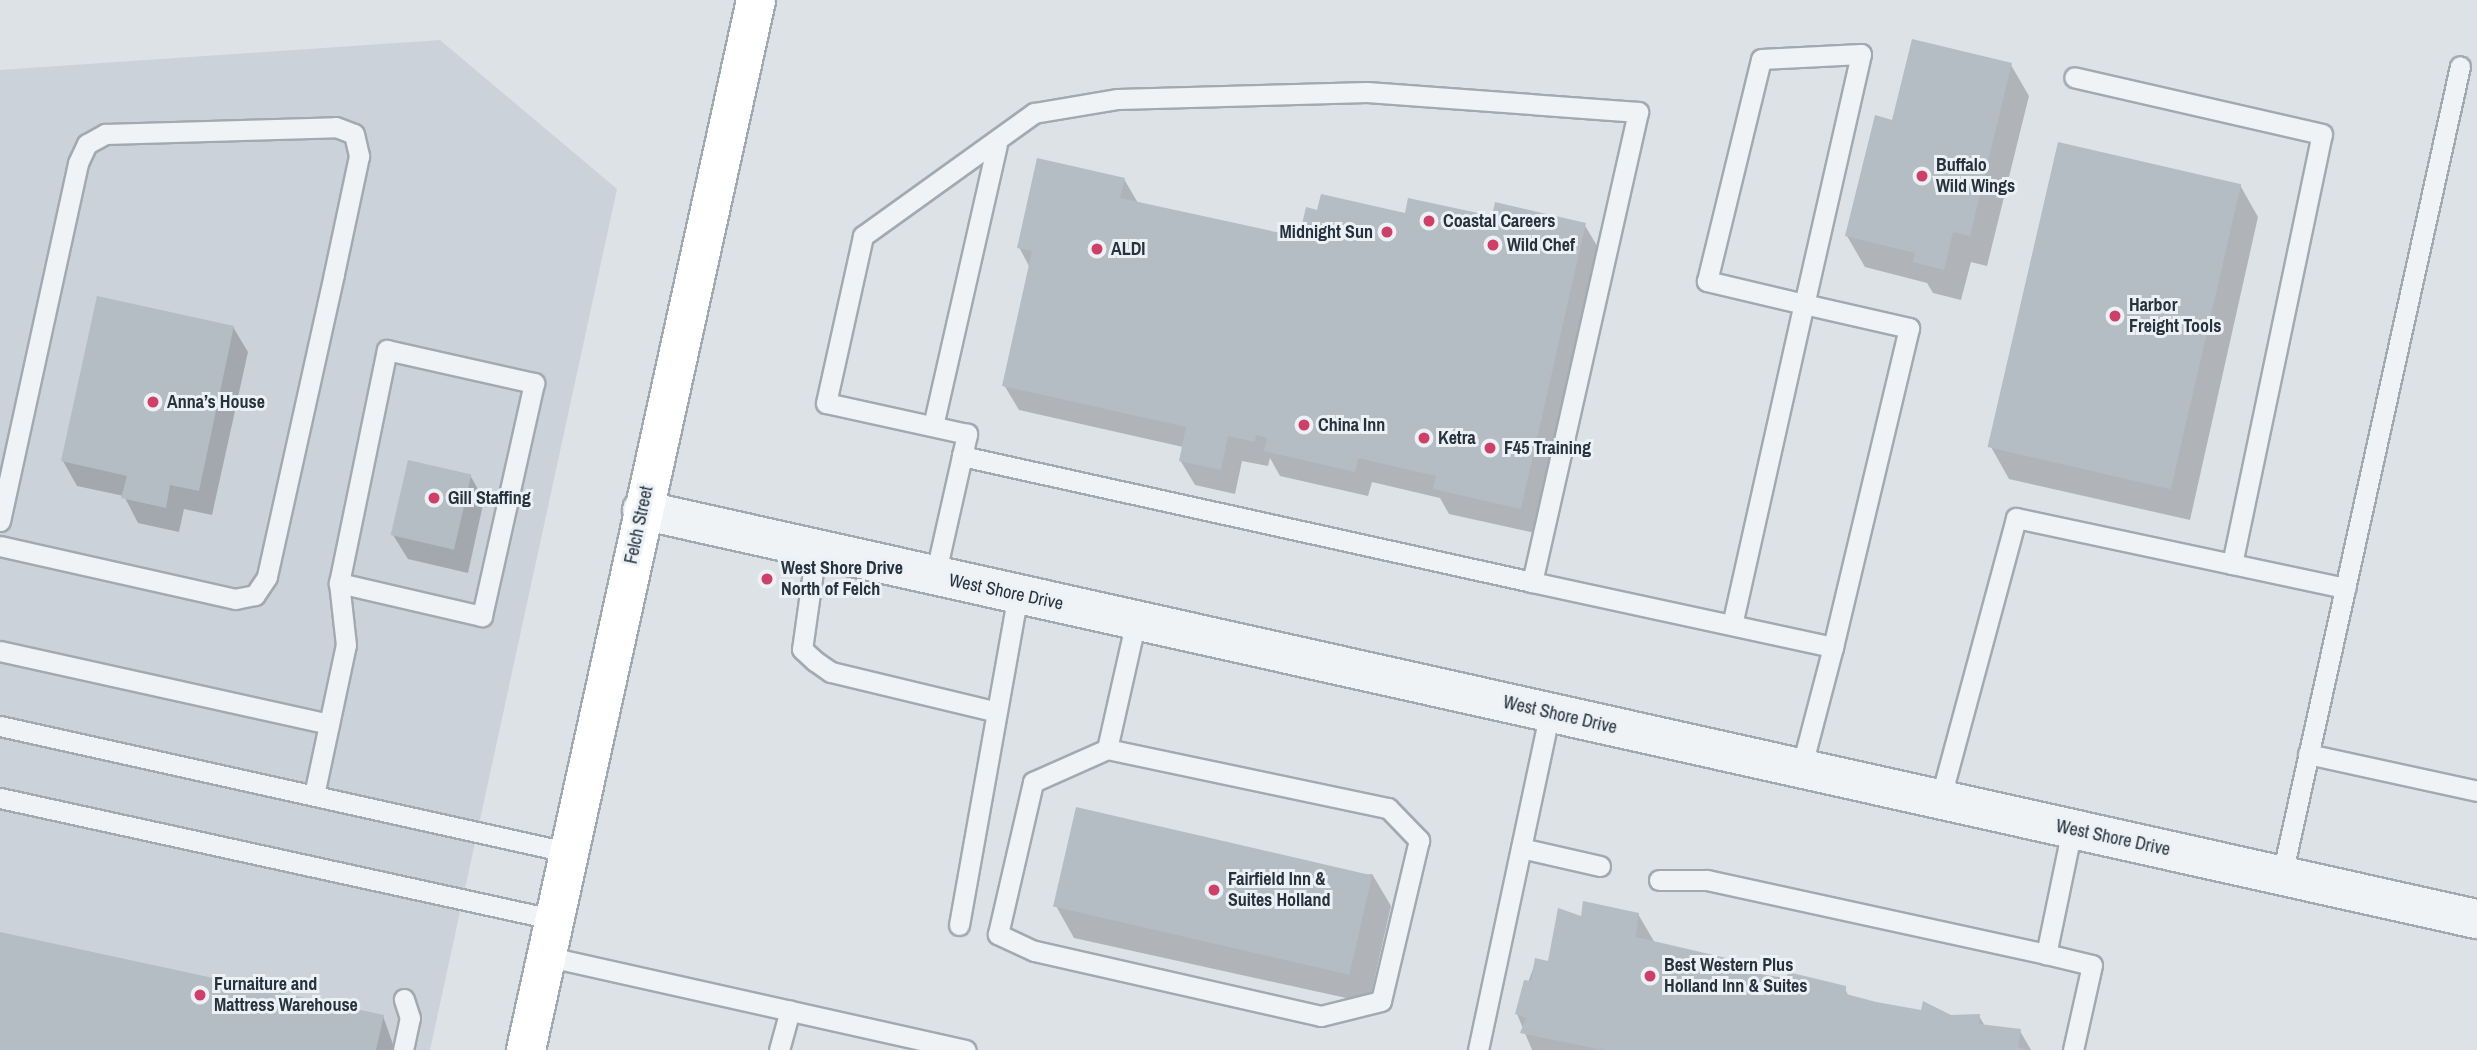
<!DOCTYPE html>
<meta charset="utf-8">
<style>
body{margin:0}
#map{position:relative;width:2477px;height:1050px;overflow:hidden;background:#dde2e7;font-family:"Archivo Narrow",sans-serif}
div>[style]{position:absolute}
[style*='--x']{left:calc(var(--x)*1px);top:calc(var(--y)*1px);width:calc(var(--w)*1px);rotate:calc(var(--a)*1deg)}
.built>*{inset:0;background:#cbd2d9}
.shadow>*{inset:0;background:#0003}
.building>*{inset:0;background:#b4bcc4;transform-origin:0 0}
.roads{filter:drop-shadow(2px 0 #a2aab1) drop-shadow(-2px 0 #a2aab1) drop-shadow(0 2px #a2aab1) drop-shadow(0 -2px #a2aab1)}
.lane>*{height:19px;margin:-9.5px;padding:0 9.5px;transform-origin:9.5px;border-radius:9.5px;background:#f0f3f6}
.street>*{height:38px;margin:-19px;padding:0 19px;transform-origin:19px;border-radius:19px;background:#f0f3f6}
.secondary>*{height:38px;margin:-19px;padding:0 19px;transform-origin:19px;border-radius:19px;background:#fff}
.dots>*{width:19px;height:19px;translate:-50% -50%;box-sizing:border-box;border:4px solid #ecf1f5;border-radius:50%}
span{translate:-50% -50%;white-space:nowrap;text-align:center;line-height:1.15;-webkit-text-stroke:6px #ecf1f5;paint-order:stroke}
.poi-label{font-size:18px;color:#26323e;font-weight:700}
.left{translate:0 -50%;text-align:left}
.right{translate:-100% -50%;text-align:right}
.street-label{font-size:18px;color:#26323e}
</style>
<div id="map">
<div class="built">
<div style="clip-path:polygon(440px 40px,617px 189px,430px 1050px,0 1050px,0 70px)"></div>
</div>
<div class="shadow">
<div style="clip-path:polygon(2011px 65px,2029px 96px,1987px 266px,1971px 262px,1961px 300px,1933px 293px,1927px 283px,1865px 267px,1847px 236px,1894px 122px)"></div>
<div style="clip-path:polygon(1124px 179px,1138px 203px,1300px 239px,1319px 212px,1584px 224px,1599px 249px,1535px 533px,1449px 514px,1440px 498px,1372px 482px,1368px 496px,1280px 476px,1270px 458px,1268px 466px,1242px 461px,1235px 494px,1195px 485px,1180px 460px,1183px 447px,1019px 410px,1004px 385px,1030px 268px,1019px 247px)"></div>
<div style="clip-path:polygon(2240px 185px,2258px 217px,2190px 520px,2009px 479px,1991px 447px)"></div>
<div style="clip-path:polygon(233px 327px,248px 352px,212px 515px,184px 509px,179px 532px,138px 523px,124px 496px,77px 486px,63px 461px)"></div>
<div style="clip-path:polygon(470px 475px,484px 500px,468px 573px,408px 559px,393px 535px)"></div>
<div style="clip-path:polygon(1372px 874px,1391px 906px,1369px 1003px,1074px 938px,1056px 906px)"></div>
<div style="clip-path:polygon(1638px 914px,1655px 943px,1733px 961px,1739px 971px,1844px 987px,1849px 997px,1950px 1017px,1979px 1016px,1985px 1026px,2020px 1031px,2031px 1050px,1532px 1050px,1517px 1014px,1536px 960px,1549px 963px,1583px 919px)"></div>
<div style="clip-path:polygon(0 934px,383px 1016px,395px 1050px,0 1050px)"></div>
</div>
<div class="building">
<div style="clip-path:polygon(1912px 39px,2012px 63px,1970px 236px,1953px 232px,1944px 270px,1913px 262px,1915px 253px,1845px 236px,1875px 115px,1892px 120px)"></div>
<div style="left:2058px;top:142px;width:188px;height:313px;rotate:13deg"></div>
<div style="clip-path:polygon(1037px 158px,1125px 178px,1120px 198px,1299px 237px,1306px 207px,1317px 210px,1321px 194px,1405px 213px,1408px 198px,1492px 216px,1495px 202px,1586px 223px,1521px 509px,1433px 489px,1436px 476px,1358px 458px,1355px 472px,1264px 451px,1267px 438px,1256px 435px,1255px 442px,1228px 436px,1221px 470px,1179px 461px,1186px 427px,1002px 386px,1032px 251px,1017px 248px)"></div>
<div style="clip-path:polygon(97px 296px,234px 326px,199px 491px,170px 485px,166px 508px,121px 498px,127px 476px,61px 461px)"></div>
<div style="left:408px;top:460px;width:65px;height:77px;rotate:13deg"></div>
<div style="left:1076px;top:807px;width:304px;height:102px;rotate:13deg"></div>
<div style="clip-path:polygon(1583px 901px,1639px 913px,1636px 937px,1735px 960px,1733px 968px,1786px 980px,1788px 972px,1846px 986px,1846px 994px,1876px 1002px,1921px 1010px,1923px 1001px,1951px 1015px,1980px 1014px,1979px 1024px,2021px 1029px,2018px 1047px,2027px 1050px,1603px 1050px,1520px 1033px,1526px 1018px,1515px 1014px,1524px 980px,1531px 981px,1535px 958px,1548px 961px,1558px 908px,1581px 916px)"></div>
<div style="clip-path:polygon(0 932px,384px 1015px,376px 1050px,0 1050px)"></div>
</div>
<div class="roads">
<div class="lane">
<div style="--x:933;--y:426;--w:288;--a:-77.2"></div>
<div style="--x:0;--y:521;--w:366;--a:-77.7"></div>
<div style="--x:78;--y:163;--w:21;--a:-65"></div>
<div style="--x:87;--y:144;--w:21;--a:-29"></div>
<div style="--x:105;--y:134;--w:231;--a:-1.7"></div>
<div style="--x:336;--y:127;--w:19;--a:21"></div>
<div style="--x:354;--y:134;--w:23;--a:77"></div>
<div style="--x:359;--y:156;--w:121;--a:102"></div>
<div style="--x:334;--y:274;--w:310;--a:102.5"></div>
<div style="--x:267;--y:577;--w:22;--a:124"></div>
<div style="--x:255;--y:595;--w:20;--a:169"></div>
<div style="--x:235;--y:599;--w:241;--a:-167.3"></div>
<div style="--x:816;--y:550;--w:100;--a:98"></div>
<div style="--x:802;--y:649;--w:18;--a:43"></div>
<div style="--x:815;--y:661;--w:19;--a:35"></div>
<div style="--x:831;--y:672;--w:167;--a:13.5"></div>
<div style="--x:2232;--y:564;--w:116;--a:12"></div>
<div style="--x:935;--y:576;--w:123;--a:-77.3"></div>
<div style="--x:962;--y:456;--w:23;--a:-77"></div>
<div style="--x:967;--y:434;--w:144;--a:-167.6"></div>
<div style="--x:826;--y:403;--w:171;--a:-77.5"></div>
<div style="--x:863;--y:236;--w:211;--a:-35.7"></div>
<div style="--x:1034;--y:113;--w:85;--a:-9.5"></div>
<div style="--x:1118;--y:99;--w:249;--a:-1.6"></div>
<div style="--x:1367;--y:92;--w:272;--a:4.2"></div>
<div style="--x:1638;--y:112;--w:482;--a:102.7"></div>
<div style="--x:1532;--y:582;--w:584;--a:-167.54"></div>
<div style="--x:1532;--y:582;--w:308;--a:12.2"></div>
<div style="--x:1833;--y:647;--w:126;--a:104.7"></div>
<div style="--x:1732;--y:625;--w:329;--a:-77.4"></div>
<div style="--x:1804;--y:304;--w:100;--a:-166.7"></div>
<div style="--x:1707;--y:281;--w:228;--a:-76.3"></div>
<div style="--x:1761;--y:59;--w:100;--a:-2.9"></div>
<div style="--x:1861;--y:54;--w:256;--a:102.8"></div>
<div style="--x:1804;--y:304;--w:108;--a:12.9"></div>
<div style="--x:1909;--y:328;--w:328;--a:103.4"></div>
<div style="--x:0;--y:651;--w:337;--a:12.5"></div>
<div style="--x:0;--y:726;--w:581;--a:12.53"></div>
<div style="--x:1107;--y:749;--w:287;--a:11.9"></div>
<div style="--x:1388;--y:808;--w:45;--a:45.9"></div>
<div style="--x:1419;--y:840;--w:165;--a:103.3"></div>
<div style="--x:1381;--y:1001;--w:62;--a:166"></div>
<div style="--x:1321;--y:1016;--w:294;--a:-167.2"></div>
<div style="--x:1034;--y:951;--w:40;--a:-155"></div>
<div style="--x:998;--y:934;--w:156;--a:-77"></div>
<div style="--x:1033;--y:782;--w:81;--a:-24"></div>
<div style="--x:1107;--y:749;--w:132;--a:-77.3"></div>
<div style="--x:2308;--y:754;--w:173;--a:12.3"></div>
<div style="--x:314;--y:795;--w:153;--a:-78"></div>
<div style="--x:346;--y:645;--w:62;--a:-96.4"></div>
<div style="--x:339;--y:583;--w:238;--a:-78.4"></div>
<div style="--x:387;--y:350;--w:151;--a:12.7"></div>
<div style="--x:534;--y:383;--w:239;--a:102.6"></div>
<div style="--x:482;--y:616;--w:147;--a:-167"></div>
<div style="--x:0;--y:798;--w:565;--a:12.36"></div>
<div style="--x:1940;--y:800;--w:292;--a:-74.9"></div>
<div style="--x:2016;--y:518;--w:221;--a:12"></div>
<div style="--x:2232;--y:564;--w:439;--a:-78.2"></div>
<div style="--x:2322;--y:134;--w:254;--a:-167.1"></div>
<div style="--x:2072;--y:829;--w:128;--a:101.7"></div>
<div style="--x:2046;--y:954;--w:47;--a:13.4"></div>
<div style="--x:2092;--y:965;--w:87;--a:102.6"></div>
<div style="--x:1521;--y:848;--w:81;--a:12.8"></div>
<div style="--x:2282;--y:875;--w:828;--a:-77.59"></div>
<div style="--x:1659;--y:880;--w:48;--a:0"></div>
<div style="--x:1707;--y:880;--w:347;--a:12.3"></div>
<div style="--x:959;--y:925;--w:336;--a:-79.9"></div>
<div style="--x:545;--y:956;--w:431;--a:12.6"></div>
<div style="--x:403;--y:1050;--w:33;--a:-78"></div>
<div style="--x:410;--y:1018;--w:20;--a:-108"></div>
<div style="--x:779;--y:1050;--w:41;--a:-74.6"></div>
<div style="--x:1478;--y:1050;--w:346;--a:-78"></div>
</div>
<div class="street">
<div style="--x:642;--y:510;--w:1880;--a:12.57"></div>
</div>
<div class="secondary">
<div style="--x:526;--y:1050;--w:1075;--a:-77.64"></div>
</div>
</div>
<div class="dots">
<div style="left:1922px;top:176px;background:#d03f68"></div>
<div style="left:1429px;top:221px;background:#d03f68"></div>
<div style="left:1387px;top:232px;background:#d03f68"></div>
<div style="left:1493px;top:245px;background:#d03f68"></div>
<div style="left:1097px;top:249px;background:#d03f68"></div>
<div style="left:2115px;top:316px;background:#d03f68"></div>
<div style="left:153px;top:402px;background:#d03f68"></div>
<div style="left:1304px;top:425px;background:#d03f68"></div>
<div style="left:1424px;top:438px;background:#d03f68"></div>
<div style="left:1490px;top:448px;background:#d03f68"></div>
<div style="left:434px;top:498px;background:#d03f68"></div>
<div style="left:767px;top:579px;background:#d03f68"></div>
<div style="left:1214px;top:890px;background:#d03f68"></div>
<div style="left:1650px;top:976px;background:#d03f68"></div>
<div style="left:200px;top:995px;background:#d03f68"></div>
</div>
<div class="poi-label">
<span class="left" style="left:1936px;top:176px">Buffalo<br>Wild Wings</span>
<span class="left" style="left:1443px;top:221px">Coastal Careers</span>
<span class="right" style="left:1373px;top:232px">Midnight Sun</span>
<span class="left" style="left:1507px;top:245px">Wild Chef</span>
<span class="left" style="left:1111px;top:249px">ALDI</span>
<span class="left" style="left:2129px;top:316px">Harbor<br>Freight Tools</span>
<span class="left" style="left:167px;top:402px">Anna’s House</span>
<span class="left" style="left:1318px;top:425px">China Inn</span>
<span class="left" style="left:1438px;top:438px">Ketra</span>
<span class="left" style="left:1504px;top:448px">F45 Training</span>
<span class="left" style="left:448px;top:498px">Gill Staffing</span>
<span class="left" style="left:781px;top:579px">West Shore Drive<br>North of Felch</span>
<span class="left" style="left:1228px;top:890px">Fairfield Inn &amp;<br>Suites Holland</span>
<span class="left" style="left:1664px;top:976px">Best Western Plus<br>Holland Inn &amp; Suites</span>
<span class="left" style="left:214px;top:995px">Furnaiture and<br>Mattress Warehouse</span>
</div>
<div class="street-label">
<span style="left:639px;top:525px;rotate:-78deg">Felch Street</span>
<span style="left:1006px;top:592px;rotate:12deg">West Shore Drive</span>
<span style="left:1560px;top:715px;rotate:13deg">West Shore Drive</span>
<span style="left:2113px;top:838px;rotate:12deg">West Shore Drive</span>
</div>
</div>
